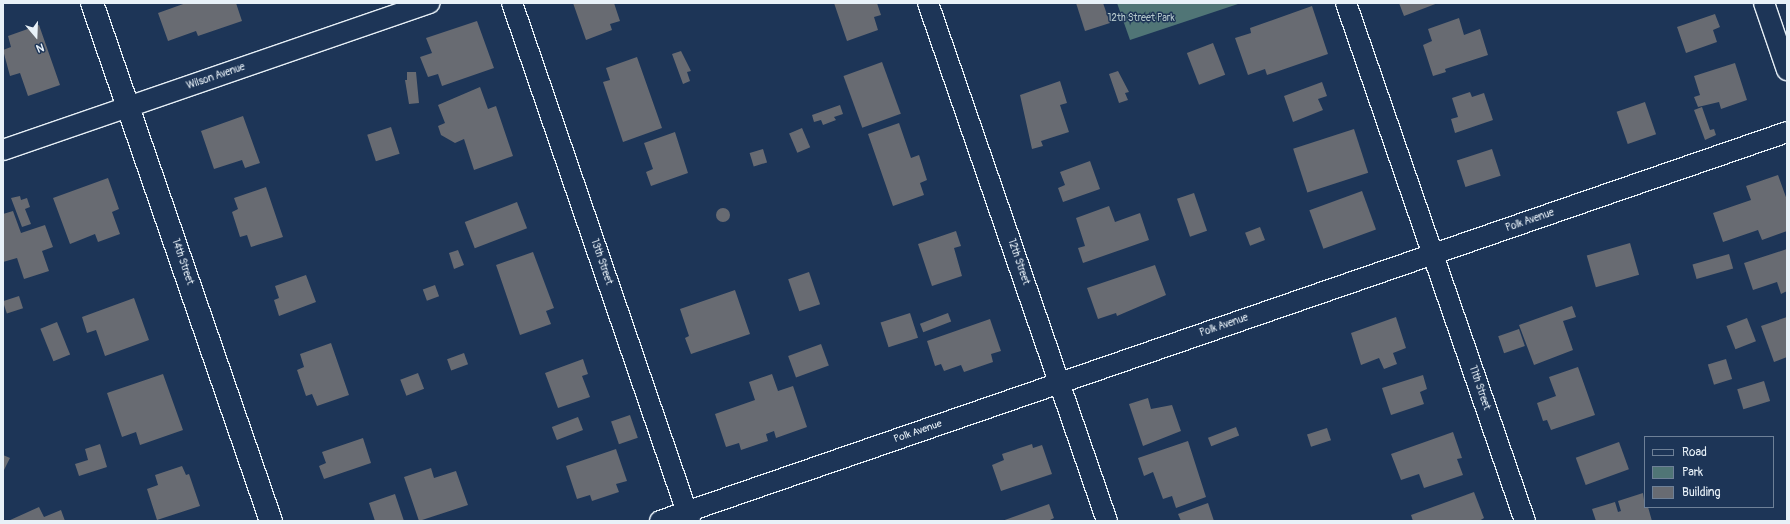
<!DOCTYPE html>
<style>
body{margin:0}
#map{position:relative;width:1790px;height:524px;overflow:hidden;background:#1d3557;font-family:Pangolin,sans-serif}
div>[style]{position:absolute}
[style*='--x']{left:calc(var(--x)*1px);top:calc(var(--y)*1px);width:calc(var(--w)*1px);rotate:calc(var(--a)*1deg)}
.green>*{inset:0;background:#507576}
.building>*{inset:0;background:#686b72;transform-origin:0 0}
.round{border-radius:50%}
.roads{filter:drop-shadow(1px 0 #e8f1f8) drop-shadow(-1px 0 #e8f1f8) drop-shadow(0 1px #e8f1f8) drop-shadow(0 -1px #e8f1f8)}
.street>*{height:20px;margin:-10px;padding:0 10px;transform-origin:10px;border-radius:10px;background:#1d3557}
.secondary>*{height:22px;margin:-11px;padding:0 11px;transform-origin:11px;border-radius:11px;background:#1d3557}
span{translate:-50% -50%;white-space:nowrap;text-align:center;line-height:1.15;-webkit-text-stroke:3px #1d3557;paint-order:stroke}
.park-label{font-size:10px;color:#b3c6ca}
.street-label{font-size:10px;color:#e8f1f8}
.frame{position:absolute;inset:0;border:4px solid #e8f1f8;pointer-events:none}
.legend{position:absolute;left:1644px;top:436px;width:130px;height:72px;box-sizing:border-box;background:#1d3557;border:1px solid #6e8097;margin:0;padding:5px 7px;list-style:none;font-size:12px;color:#e8f1f8}
.legend li{display:flex;align-items:center;gap:8px;height:20px}
.legend b{width:20px;border:1px solid #6e8097}
.north{position:absolute;left:16px;top:16px;width:40px;height:40px;-webkit-text-stroke:3px #1d3557;paint-order:stroke;rotate:161deg;font-size:11px;font-weight:700;line-height:16px;text-align:center;color:#e8f1f8}
.north::after{content:'';display:block;margin:auto;width:14px;height:18px;background:#e8f1f8;clip-path:polygon(50% 0,100% 100%,50% 72%,0 100%)}
</style>
<div id="map">
<div class="green">
<div style="clip-path:polygon(1117px 3px,1241px 3px,1130px 40px)"></div>
</div>
<div class="building">
<div style="clip-path:polygon(186px 3px,236px 3px,242px 21px,198px 36px,196px 31px,168px 41px,158px 13px)"></div>
<div style="clip-path:polygon(573px 3px,614px 3px,620px 21px,610px 24px,612px 30px,586px 40px)"></div>
<div style="clip-path:polygon(834px 3px,877px 3px,881px 15px,874px 17px,878px 30px,847px 41px)"></div>
<div style="clip-path:polygon(1076px 3px,1103px 3px,1110px 23px,1085px 31px)"></div>
<div style="clip-path:polygon(1399px 3px,1438px 3px,1404px 16px)"></div>
<div style="clip-path:polygon(1312px 6px,1328px 54px,1267px 75px,1265px 69px,1248px 75px,1235px 38px,1251px 33px,1250px 28px)"></div>
<div style="clip-path:polygon(1715px 14px,1720px 27px,1713px 30px,1717px 42px,1686px 53px,1677px 27px)"></div>
<div style="clip-path:polygon(1459px 18px,1464px 35px,1480px 29px,1488px 55px,1445px 69px,1446px 72px,1433px 76px,1423px 45px,1432px 41px,1428px 29px)"></div>
<div style="clip-path:polygon(477px 21px,494px 68px,442px 86px,438px 74px,428px 77px,420px 57px,432px 53px,426px 38px)"></div>
<div style="clip-path:polygon(39px 25px,60px 85px,28px 96px,20px 73px,10px 76px,3px 50px,11px 47px,8px 36px)"></div>
<div style="left:1213px;top:43px;width:34px;height:28px;rotate:69deg"></div>
<div style="clip-path:polygon(681px 51px,691px 71px,687px 72px,690px 81px,683px 84px,672px 54px)"></div>
<div style="clip-path:polygon(637px 57px,662px 128px,623px 142px,603px 82px,610px 80px,606px 68px)"></div>
<div style="left:882px;top:62px;width:55px;height:41px;rotate:70deg"></div>
<div style="clip-path:polygon(1735px 63px,1747px 100px,1721px 109px,1719px 102px,1698px 107px,1694px 97px,1700px 95px,1694px 76px)"></div>
<div style="clip-path:polygon(1118px 71px,1129px 92px,1125px 93px,1128px 100px,1119px 103px,1109px 74px)"></div>
<div style="clip-path:polygon(407px 72px,416px 72px,419px 103px,409px 104px,405px 80px,407px 80px)"></div>
<div style="clip-path:polygon(1060px 81px,1067px 103px,1060px 105px,1069px 132px,1041px 141px,1043px 146px,1032px 149px,1020px 95px)"></div>
<div style="clip-path:polygon(1322px 82px,1327px 96px,1318px 99px,1323px 110px,1293px 122px,1284px 96px)"></div>
<div style="clip-path:polygon(480px 87px,488px 109px,496px 106px,513px 156px,474px 170px,464px 139px,455px 143px,441px 135px,438px 126px,445px 123px,438px 105px)"></div>
<div style="clip-path:polygon(1470px 92px,1472px 97px,1484px 93px,1493px 120px,1455px 133px,1451px 119px,1458px 117px,1452px 98px)"></div>
<div style="left:1645px;top:102px;width:34px;height:30px;rotate:71deg"></div>
<div style="clip-path:polygon(840px 105px,843px 114px,834px 117px,836px 120px,823px 125px,821px 120px,814px 122px,812px 115px)"></div>
<div style="clip-path:polygon(1702px 107px,1710px 130px,1714px 129px,1716px 135px,1705px 140px,1694px 110px)"></div>
<div style="clip-path:polygon(243px 116px,260px 163px,245px 168px,242px 160px,214px 169px,201px 131px)"></div>
<div style="clip-path:polygon(899px 123px,911px 158px,919px 155px,927px 180px,920px 183px,924px 195px,893px 206px,868px 134px)"></div>
<div style="left:391px;top:127px;width:28px;height:25px;rotate:72deg"></div>
<div style="left:802px;top:128px;width:21px;height:14px;rotate:67deg"></div>
<div style="left:1354px;top:129px;width:46px;height:64px;rotate:72deg"></div>
<div style="clip-path:polygon(675px 132px,688px 173px,651px 186px,646px 172px,653px 169px,644px 143px)"></div>
<div style="left:763px;top:149px;width:14px;height:14px;rotate:73deg"></div>
<div style="left:1492px;top:149px;width:28px;height:37px;rotate:72deg"></div>
<div style="clip-path:polygon(1090px 161px,1100px 189px,1063px 202px,1058px 188px,1065px 185px,1060px 172px)"></div>
<div style="clip-path:polygon(1778px 175px,1787px 200px,1787px 231px,1762px 240px,1758px 230px,1723px 242px,1713px 213px,1751px 200px,1746px 186px)"></div>
<div style="clip-path:polygon(108px 178px,119px 209px,112px 212px,120px 234px,98px 242px,95px 234px,70px 244px,53px 198px)"></div>
<div style="clip-path:polygon(266px 187px,283px 237px,251px 247px,247px 235px,240px 237px,232px 212px,238px 209px,234px 198px)"></div>
<div style="left:1362px;top:191px;width:41px;height:56px;rotate:70deg"></div>
<div style="left:1194px;top:193px;width:40px;height:18px;rotate:71deg"></div>
<div style="clip-path:polygon(20px 196px,21px 200px,27px 198px,30px 207px,25px 209px,31px 224px,22px 227px,11px 198px)"></div>
<div style="left:517px;top:202px;width:28px;height:56px;rotate:69deg"></div>
<div style="clip-path:polygon(1109px 206px,1115px 222px,1140px 213px,1149px 240px,1083px 263px,1078px 248px,1085px 246px,1076px 218px)"></div>
<div class="round" style="left:716px;top:208px;width:14px;height:14px"></div>
<div style="clip-path:polygon(13px 211px,21px 233px,45px 225px,53px 247px,42px 251px,49px 271px,24px 279px,17px 258px,3px 262px,3px 214px)"></div>
<div style="left:1260px;top:227px;width:14px;height:16px;rotate:69deg"></div>
<div style="clip-path:polygon(956px 231px,961px 246px,954px 248px,962px 276px,932px 286px,918px 244px)"></div>
<div style="left:1630px;top:243px;width:33px;height:45px;rotate:74deg"></div>
<div style="clip-path:polygon(1787px 249px,1787px 291px,1781px 294px,1777px 282px,1753px 290px,1744px 263px)"></div>
<div style="clip-path:polygon(458px 250px,464px 265px,454px 269px,449px 253px)"></div>
<div style="clip-path:polygon(533px 252px,554px 308px,546px 311px,551px 324px,520px 335px,496px 265px)"></div>
<div style="left:1729px;top:254px;width:15px;height:38px;rotate:74deg"></div>
<div style="clip-path:polygon(1155px 265px,1166px 295px,1117px 316px,1116px 313px,1098px 319px,1087px 288px)"></div>
<div style="left:809px;top:272px;width:34px;height:22px;rotate:71deg"></div>
<div style="clip-path:polygon(306px 275px,316px 302px,279px 316px,274px 300px,279px 298px,275px 286px)"></div>
<div style="left:435px;top:285px;width:12px;height:13px;rotate:70deg"></div>
<div style="clip-path:polygon(735px 290px,750px 334px,691px 354px,685px 338px,689px 336px,680px 309px)"></div>
<div style="left:19px;top:296px;width:13px;height:17px;rotate:72deg"></div>
<div style="clip-path:polygon(134px 298px,149px 340px,105px 356px,96px 330px,87px 333px,82px 317px)"></div>
<div style="clip-path:polygon(1572px 306px,1576px 317px,1563px 321px,1573px 350px,1534px 365px,1519px 325px)"></div>
<div style="left:910px;top:313px;width:26px;height:31px;rotate:72deg"></div>
<div style="left:948px;top:313px;width:9px;height:30px;rotate:69deg"></div>
<div style="clip-path:polygon(1396px 317px,1406px 348px,1393px 353px,1397px 364px,1384px 369px,1379px 358px,1361px 365px,1351px 333px)"></div>
<div style="clip-path:polygon(1787px 317px,1787px 357px,1774px 362px,1761px 326px)"></div>
<div style="left:1747px;top:318px;width:25px;height:22px;rotate:69deg"></div>
<div style="clip-path:polygon(990px 319px,1001px 351px,991px 354px,993px 362px,964px 372px,961px 365px,944px 371px,941px 364px,935px 366px,927px 341px)"></div>
<div style="left:57px;top:322px;width:35px;height:18px;rotate:68deg"></div>
<div style="left:1519px;top:329px;width:18px;height:22px;rotate:71deg"></div>
<div style="clip-path:polygon(331px 343px,349px 395px,317px 406px,312px 394px,306px 396px,297px 370px,304px 367px,300px 354px)"></div>
<div style="left:821px;top:344px;width:23px;height:35px;rotate:70deg"></div>
<div style="left:464px;top:353px;width:12px;height:18px;rotate:70deg"></div>
<div style="clip-path:polygon(583px 359px,588px 374px,582px 376px,590px 397px,558px 408px,545px 373px)"></div>
<div style="left:1726px;top:359px;width:21px;height:19px;rotate:73deg"></div>
<div style="clip-path:polygon(1578px 367px,1595px 415px,1551px 430px,1547px 420px,1543px 421px,1537px 403px,1556px 396px,1549px 377px)"></div>
<div style="left:418px;top:373px;width:17px;height:19px;rotate:69deg"></div>
<div style="clip-path:polygon(163px 374px,183px 430px,140px 445px,136px 432px,122px 437px,107px 393px)"></div>
<div style="clip-path:polygon(772px 374px,778px 391px,793px 386px,807px 427px,776px 438px,774px 431px,766px 434px,768px 441px,741px 450px,739px 443px,726px 447px,715px 414px,755px 400px,749px 382px)"></div>
<div style="clip-path:polygon(1423px 375px,1427px 389px,1420px 392px,1424px 404px,1391px 415px,1382px 388px)"></div>
<div style="left:1764px;top:381px;width:21px;height:28px;rotate:73deg"></div>
<div style="clip-path:polygon(1148px 398px,1151px 409px,1172px 405px,1181px 431px,1143px 446px,1129px 404px)"></div>
<div style="left:630px;top:415px;width:24px;height:20px;rotate:71deg"></div>
<div style="left:578px;top:417px;width:14px;height:28px;rotate:69deg"></div>
<div style="left:1236px;top:427px;width:9px;height:30px;rotate:69deg"></div>
<div style="left:1327px;top:428px;width:13px;height:21px;rotate:72deg"></div>
<div style="clip-path:polygon(1453px 432px,1462px 458px,1457px 459px,1463px 475px,1424px 488px,1419px 474px,1401px 480px,1391px 454px)"></div>
<div style="clip-path:polygon(363px 438px,371px 463px,324px 479px,319px 466px,326px 463px,322px 452px)"></div>
<div style="clip-path:polygon(1188px 441px,1206px 497px,1176px 508px,1172px 496px,1163px 499px,1153px 472px,1144px 476px,1138px 458px)"></div>
<div style="left:1619px;top:442px;width:29px;height:46px;rotate:70deg"></div>
<div style="clip-path:polygon(100px 444px,107px 467px,79px 476px,75px 464px,88px 460px,85px 449px)"></div>
<div style="clip-path:polygon(1032px 444px,1033px 448px,1042px 445px,1052px 474px,1001px 491px,992px 465px,1004px 460px,1002px 454px)"></div>
<div style="clip-path:polygon(616px 449px,627px 481px,616px 484px,619px 492px,592px 501px,590px 495px,577px 499px,566px 466px)"></div>
<div style="clip-path:polygon(3px 455px,10px 458px,3px 472px)"></div>
<div style="clip-path:polygon(182px 466px,186px 475px,189px 474px,200px 506px,157px 520px,147px 489px,158px 485px,155px 475px)"></div>
<div style="clip-path:polygon(431px 468px,434px 478px,456px 471px,468px 505px,419px 521px,404px 477px)"></div>
<div style="clip-path:polygon(1474px 492px,1484px 518px,1479px 521px,1413px 521px,1411px 515px)"></div>
<div style="clip-path:polygon(1643px 493px,1645px 507px,1648px 507px,1652px 521px,1596px 521px,1592px 509px,1615px 502px,1618px 512px,1621px 511px,1618px 501px)"></div>
<div style="clip-path:polygon(395px 494px,404px 521px,375px 521px,369px 503px)"></div>
<div style="clip-path:polygon(1208px 503px,1214px 521px,1181px 521px,1178px 514px)"></div>
<div style="clip-path:polygon(1049px 504px,1054px 518px,1048px 521px,1002px 521px)"></div>
<div style="clip-path:polygon(39px 507px,44px 517px,61px 510px,65px 521px,8px 521px)"></div>
</div>
<div class="roads">
<div class="street">
<div style="--x:512;--y:3;--w:548;--a:71.04"></div>
<div style="--x:928;--y:3;--w:548;--a:70.94"></div>
<div style="--x:1346;--y:3;--w:548;--a:70.94"></div>
<div style="--x:1764;--y:3;--w:71;--a:71.1"></div>
<div style="--x:3;--y:150;--w:451;--a:-19"></div>
<div style="--x:660;--y:521;--w:1192;--a:-19.04"></div>
</div>
<div class="secondary">
<div style="--x:92;--y:3;--w:548;--a:70.94"></div>
</div>
</div>
<div class="park-label">
<span style="left:1141px;top:19px">12th Street Park</span>
</div>
<div class="street-label">
<span style="left:216px;top:77px;rotate:-19deg">Wilson Avenue</span>
<span style="left:1530px;top:221px;rotate:-19deg">Polk Avenue</span>
<span style="left:182px;top:262px;rotate:71deg">14th Street</span>
<span style="left:601px;top:262px;rotate:71deg">13th Street</span>
<span style="left:1018px;top:262px;rotate:71deg">12th Street</span>
<span style="left:1224px;top:326px;rotate:-19deg">Polk Avenue</span>
<span style="left:1479px;top:388px;rotate:71deg">11th Street</span>
<span style="left:918px;top:432px;rotate:-19deg">Polk Avenue</span>
</div>
<div class="frame"></div>
<ul class="legend">
<li><b style="height:5px;background:#1d3557"></b>Road</li>
<li><b style="height:11px;background:#507576"></b>Park</li>
<li><b style="height:11px;background:#686b72"></b>Building</li>
</ul>
<div class="north">N</div>
</div>
